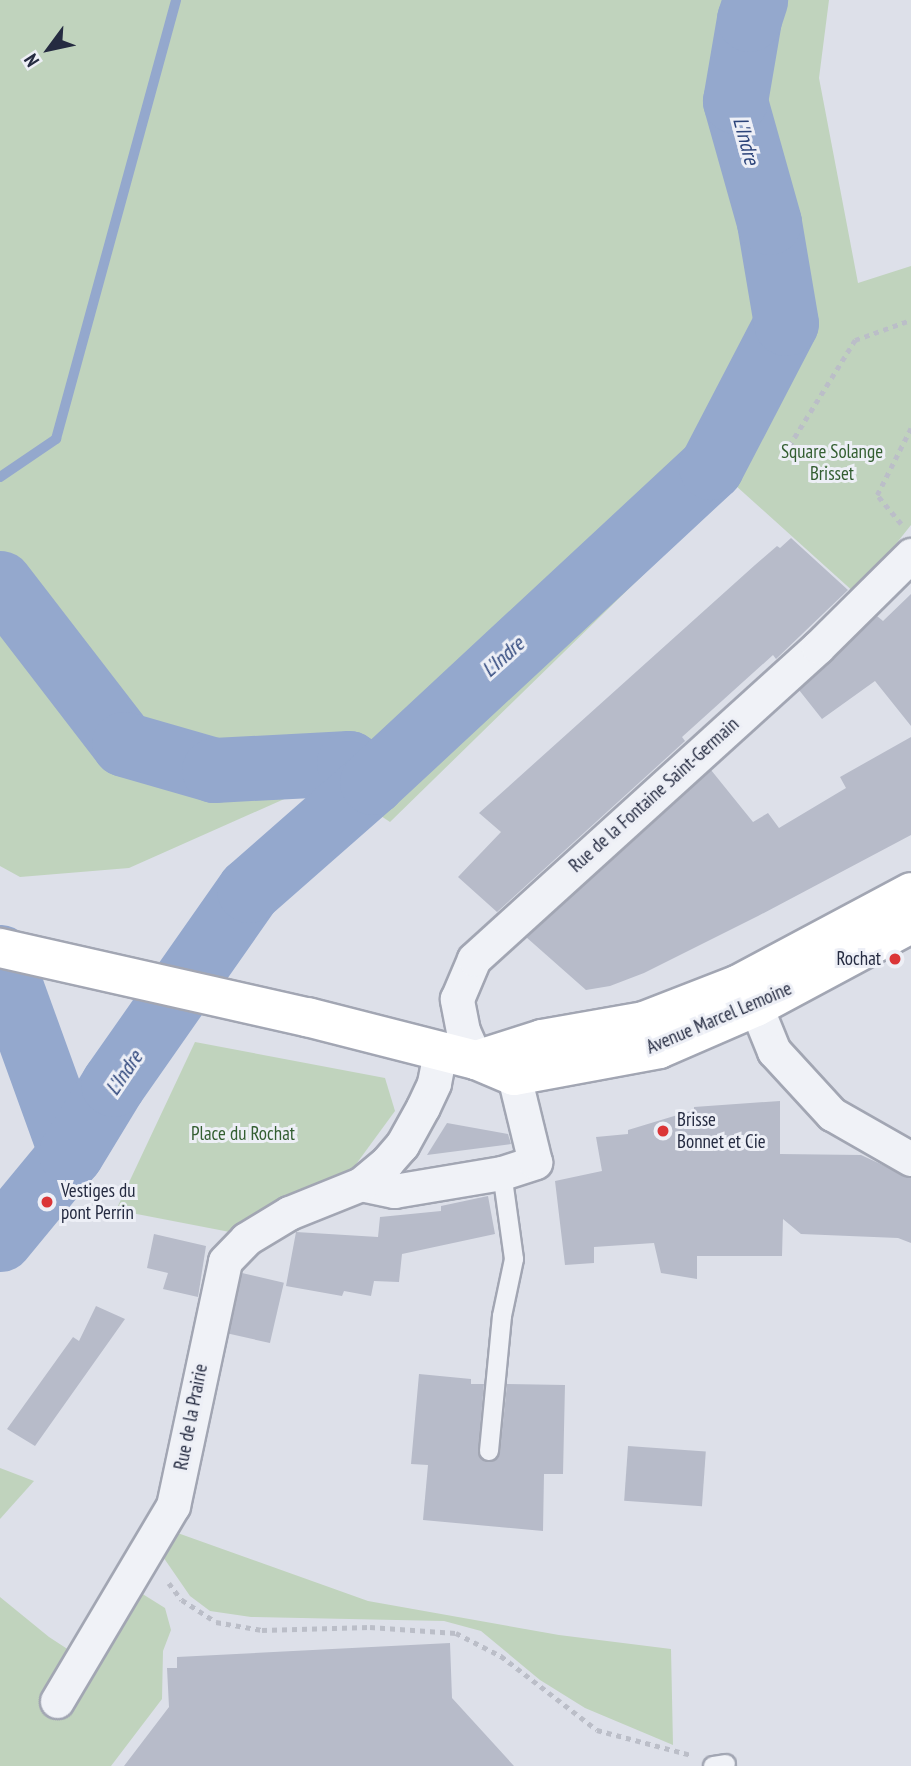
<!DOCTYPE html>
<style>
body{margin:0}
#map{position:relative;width:911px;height:1766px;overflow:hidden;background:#dde0e9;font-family:"PT Sans Narrow",sans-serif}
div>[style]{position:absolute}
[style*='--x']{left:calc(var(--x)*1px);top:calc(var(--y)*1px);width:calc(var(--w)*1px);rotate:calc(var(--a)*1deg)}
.green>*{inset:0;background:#c0d3bd}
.stream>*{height:10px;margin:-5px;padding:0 5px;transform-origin:5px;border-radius:5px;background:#94a8cd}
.river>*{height:65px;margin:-32.5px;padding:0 32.5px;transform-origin:32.5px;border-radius:32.5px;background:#94a8cd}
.building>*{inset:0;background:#b7bbc9;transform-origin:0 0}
.path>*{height:4.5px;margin-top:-2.25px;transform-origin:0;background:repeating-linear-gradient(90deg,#bbbec8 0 5px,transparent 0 10px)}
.roads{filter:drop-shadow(2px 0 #a2a6b3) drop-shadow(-2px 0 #a2a6b3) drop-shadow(0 2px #a2a6b3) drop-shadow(0 -2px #a2a6b3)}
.lane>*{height:18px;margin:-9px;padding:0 9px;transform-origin:9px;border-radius:9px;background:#f0f2f7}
.street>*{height:33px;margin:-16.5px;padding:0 16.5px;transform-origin:16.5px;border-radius:16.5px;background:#f0f2f7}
.secondary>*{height:38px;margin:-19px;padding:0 19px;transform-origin:19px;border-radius:19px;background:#fff}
.dots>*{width:19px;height:19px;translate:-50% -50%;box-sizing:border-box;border:4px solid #edeff6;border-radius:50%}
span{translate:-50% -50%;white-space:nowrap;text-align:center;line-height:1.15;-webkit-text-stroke:6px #edeff6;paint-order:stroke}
.park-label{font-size:19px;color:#335e31}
.street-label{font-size:19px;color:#252b41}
.poi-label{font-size:19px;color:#252b41}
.right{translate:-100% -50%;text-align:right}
.left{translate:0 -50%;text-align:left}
.water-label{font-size:21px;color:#2b4379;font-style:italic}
.north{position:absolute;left:14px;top:14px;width:70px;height:70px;-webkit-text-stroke:5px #edeff6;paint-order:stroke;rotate:237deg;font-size:19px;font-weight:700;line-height:28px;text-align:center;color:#252b41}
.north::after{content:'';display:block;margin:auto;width:24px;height:32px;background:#252b41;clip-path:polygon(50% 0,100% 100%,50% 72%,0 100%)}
</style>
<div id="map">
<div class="green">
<div style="clip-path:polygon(0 0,829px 0,819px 78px,858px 283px,911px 266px,911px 525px,856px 594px,735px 485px,390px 822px,327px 780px,129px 868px,20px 877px,0 866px)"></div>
<div style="clip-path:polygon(195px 1042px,385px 1078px,395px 1111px,354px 1167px,235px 1233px,116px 1210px)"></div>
<div style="clip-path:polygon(0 1468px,34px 1481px,0 1519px)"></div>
<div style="clip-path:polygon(172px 1531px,368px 1601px,559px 1635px,671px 1649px,673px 1745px,585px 1708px,540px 1680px,481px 1631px,444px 1621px,251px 1617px,210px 1611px,190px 1596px,159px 1551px)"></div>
<div style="clip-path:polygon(141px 1593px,165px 1608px,171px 1630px,163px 1651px,162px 1699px,111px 1766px,0 1766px,0 1597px,49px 1637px,92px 1665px)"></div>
</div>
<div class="stream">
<div style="--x:0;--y:477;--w:68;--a:-34.2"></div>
<div style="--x:56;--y:439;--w:455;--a:-74.7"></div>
</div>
<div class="river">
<div style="--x:0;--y:583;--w:203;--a:52.4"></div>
<div style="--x:124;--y:744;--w:94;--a:16.1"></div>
<div style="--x:214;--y:770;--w:135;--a:-3"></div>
<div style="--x:349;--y:763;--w:30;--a:40"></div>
<div style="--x:0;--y:957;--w:208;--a:70.1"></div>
<div style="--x:0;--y:1239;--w:112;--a:-50.5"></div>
<div style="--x:71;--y:1153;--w:81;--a:-58.7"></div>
<div style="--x:113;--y:1084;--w:237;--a:-55"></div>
<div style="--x:249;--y:890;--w:164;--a:-41.3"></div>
<div style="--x:372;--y:782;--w:463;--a:-42.9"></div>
<div style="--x:711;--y:467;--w:162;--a:-62.5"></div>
<div style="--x:786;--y:323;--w:102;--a:-99.6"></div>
<div style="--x:769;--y:222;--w:126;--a:-105.7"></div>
<div style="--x:735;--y:101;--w:83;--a:-80.3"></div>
<div style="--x:749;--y:19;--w:20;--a:-72"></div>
</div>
<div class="building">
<div style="clip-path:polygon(791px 538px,848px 590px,776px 659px,773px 655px,682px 737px,685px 741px,497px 912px,458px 877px,501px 832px,479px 813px,755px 565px,777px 546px,780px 548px)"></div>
<div style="clip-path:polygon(911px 594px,911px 726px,875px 681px,822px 719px,799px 690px,877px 616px,883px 621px)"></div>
<div style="clip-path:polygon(911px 737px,911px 835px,758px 916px,644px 973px,610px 986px,586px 990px,526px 937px,711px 770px,753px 822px,768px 813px,779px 828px,846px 788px,840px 777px)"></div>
<div style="clip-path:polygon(780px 1101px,780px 1154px,861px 1155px,911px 1178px,911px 1243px,898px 1238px,801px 1234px,783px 1219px,782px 1256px,697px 1256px,697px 1279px,661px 1273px,654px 1243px,594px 1247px,594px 1263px,565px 1265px,555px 1181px,602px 1171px,596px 1137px,628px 1134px,628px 1130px,694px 1110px,694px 1107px)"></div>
<div style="clip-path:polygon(447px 1123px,508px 1134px,511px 1144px,427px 1155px)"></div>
<div style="clip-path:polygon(488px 1196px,495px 1234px,402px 1254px,399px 1282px,374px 1281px,371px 1296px,344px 1291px,342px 1296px,286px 1286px,296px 1232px,378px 1237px,380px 1217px,441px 1211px,441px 1206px)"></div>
<div style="clip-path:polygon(154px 1234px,206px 1246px,198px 1297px,163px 1289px,168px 1273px,147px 1268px)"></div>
<div style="left:242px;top:1273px;width:43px;height:62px;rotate:13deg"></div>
<div style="clip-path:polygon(96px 1306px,125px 1319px,35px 1446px,7px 1429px,73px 1337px,79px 1341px)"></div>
<div style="clip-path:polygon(419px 1374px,471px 1379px,471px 1384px,484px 1384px,478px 1451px,482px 1460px,489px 1462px,498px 1458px,500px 1452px,507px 1384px,565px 1385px,563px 1474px,544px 1474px,543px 1531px,423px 1520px,428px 1465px,411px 1464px)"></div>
<div style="left:628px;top:1446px;width:78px;height:55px;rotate:4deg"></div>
<div style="clip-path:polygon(450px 1643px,452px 1698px,514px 1766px,124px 1766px,169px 1707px,167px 1668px,177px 1668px,177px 1657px)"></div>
</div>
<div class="path">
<div style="--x:789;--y:446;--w:125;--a:-58.1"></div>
<div style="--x:855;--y:340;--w:59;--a:-19.7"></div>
<div style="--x:901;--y:524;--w:38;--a:-130"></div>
<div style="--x:877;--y:495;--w:75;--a:-63.1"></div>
<div style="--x:169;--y:1583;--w:21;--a:53"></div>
<div style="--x:182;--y:1600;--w:40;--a:32.9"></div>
<div style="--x:216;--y:1622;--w:47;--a:9.9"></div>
<div style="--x:262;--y:1630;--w:108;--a:-1.6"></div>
<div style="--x:370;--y:1627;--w:86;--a:4"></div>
<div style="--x:456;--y:1633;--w:51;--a:27.1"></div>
<div style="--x:501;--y:1656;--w:121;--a:37.6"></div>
<div style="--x:597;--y:1730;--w:97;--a:14.9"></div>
</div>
<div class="roads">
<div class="lane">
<div style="--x:489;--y:1451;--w:136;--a:-84.5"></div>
<div style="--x:502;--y:1316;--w:58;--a:-78.1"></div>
<div style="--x:514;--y:1259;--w:87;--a:-97.9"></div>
<div style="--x:713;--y:1766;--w:13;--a:-9"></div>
</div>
<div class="street">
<div style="--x:756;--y:1007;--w:48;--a:67.8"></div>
<div style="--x:774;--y:1051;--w:86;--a:47.4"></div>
<div style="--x:832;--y:1114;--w:91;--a:29.7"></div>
<div style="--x:476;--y:1060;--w:32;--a:-114"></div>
<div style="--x:463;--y:1031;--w:33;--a:-101"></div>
<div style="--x:457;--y:999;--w:43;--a:-67"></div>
<div style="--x:474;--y:959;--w:464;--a:-42.2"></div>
<div style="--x:818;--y:647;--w:131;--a:-44.7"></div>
<div style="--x:361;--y:1184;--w:34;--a:12"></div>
<div style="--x:394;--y:1191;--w:109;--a:-9.5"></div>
<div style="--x:502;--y:1173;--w:35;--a:-18"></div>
<div style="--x:535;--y:1162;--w:89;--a:-103.7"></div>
<div style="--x:57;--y:1701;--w:227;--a:-59.3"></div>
<div style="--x:173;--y:1506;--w:250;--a:-78"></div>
<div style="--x:225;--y:1261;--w:30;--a:-46"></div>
<div style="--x:246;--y:1239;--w:50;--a:-31.2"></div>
<div style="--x:289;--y:1213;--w:78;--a:-21.9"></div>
<div style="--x:361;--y:1184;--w:34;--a:-40"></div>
<div style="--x:387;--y:1162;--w:23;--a:-49"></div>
<div style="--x:402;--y:1145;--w:43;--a:-61.1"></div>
<div style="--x:423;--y:1107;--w:26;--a:-65"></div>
<div style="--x:434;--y:1083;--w:33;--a:-79"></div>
</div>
<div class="secondary">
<div style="--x:0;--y:948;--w:315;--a:12.7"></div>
<div style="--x:307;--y:1017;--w:174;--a:14.3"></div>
<div style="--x:476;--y:1060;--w:41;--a:22.8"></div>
<div style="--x:514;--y:1076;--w:147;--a:-10.5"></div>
<div style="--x:659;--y:1049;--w:106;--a:-23.4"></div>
<div style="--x:756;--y:1007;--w:176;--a:-28.2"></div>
<div style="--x:476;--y:1060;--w:69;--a:-17.7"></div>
<div style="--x:542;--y:1039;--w:104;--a:-10"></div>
<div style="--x:644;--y:1021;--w:100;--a:-21.2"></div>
<div style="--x:737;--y:985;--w:197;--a:-28.1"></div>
</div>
</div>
<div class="dots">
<div style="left:895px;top:959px;background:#db3537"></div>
<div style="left:663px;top:1131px;background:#db3537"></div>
<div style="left:47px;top:1202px;background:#db3537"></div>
</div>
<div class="park-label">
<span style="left:832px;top:463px">Square Solange<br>Brisset</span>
<span style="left:243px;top:1134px">Place du Rochat</span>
</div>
<div class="street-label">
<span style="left:654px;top:795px;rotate:-42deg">Rue de la Fontaine Saint-Germain</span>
<span style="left:719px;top:1018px;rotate:-23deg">Avenue Marcel Lemoine</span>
<span style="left:191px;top:1417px;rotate:-79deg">Rue de la Prairie</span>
</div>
<div class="poi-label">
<span class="right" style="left:881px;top:959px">Rochat</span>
<span class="left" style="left:677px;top:1131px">Brisse<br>Bonnet et Cie</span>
<span class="left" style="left:61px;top:1202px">Vestiges du<br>pont Perrin</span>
</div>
<div class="water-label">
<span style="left:746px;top:141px;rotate:75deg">L'Indre</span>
<span style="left:503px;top:657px;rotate:-42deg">L'Indre</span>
<span style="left:124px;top:1073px;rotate:-56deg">L'Indre</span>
</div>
<div class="north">N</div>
</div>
